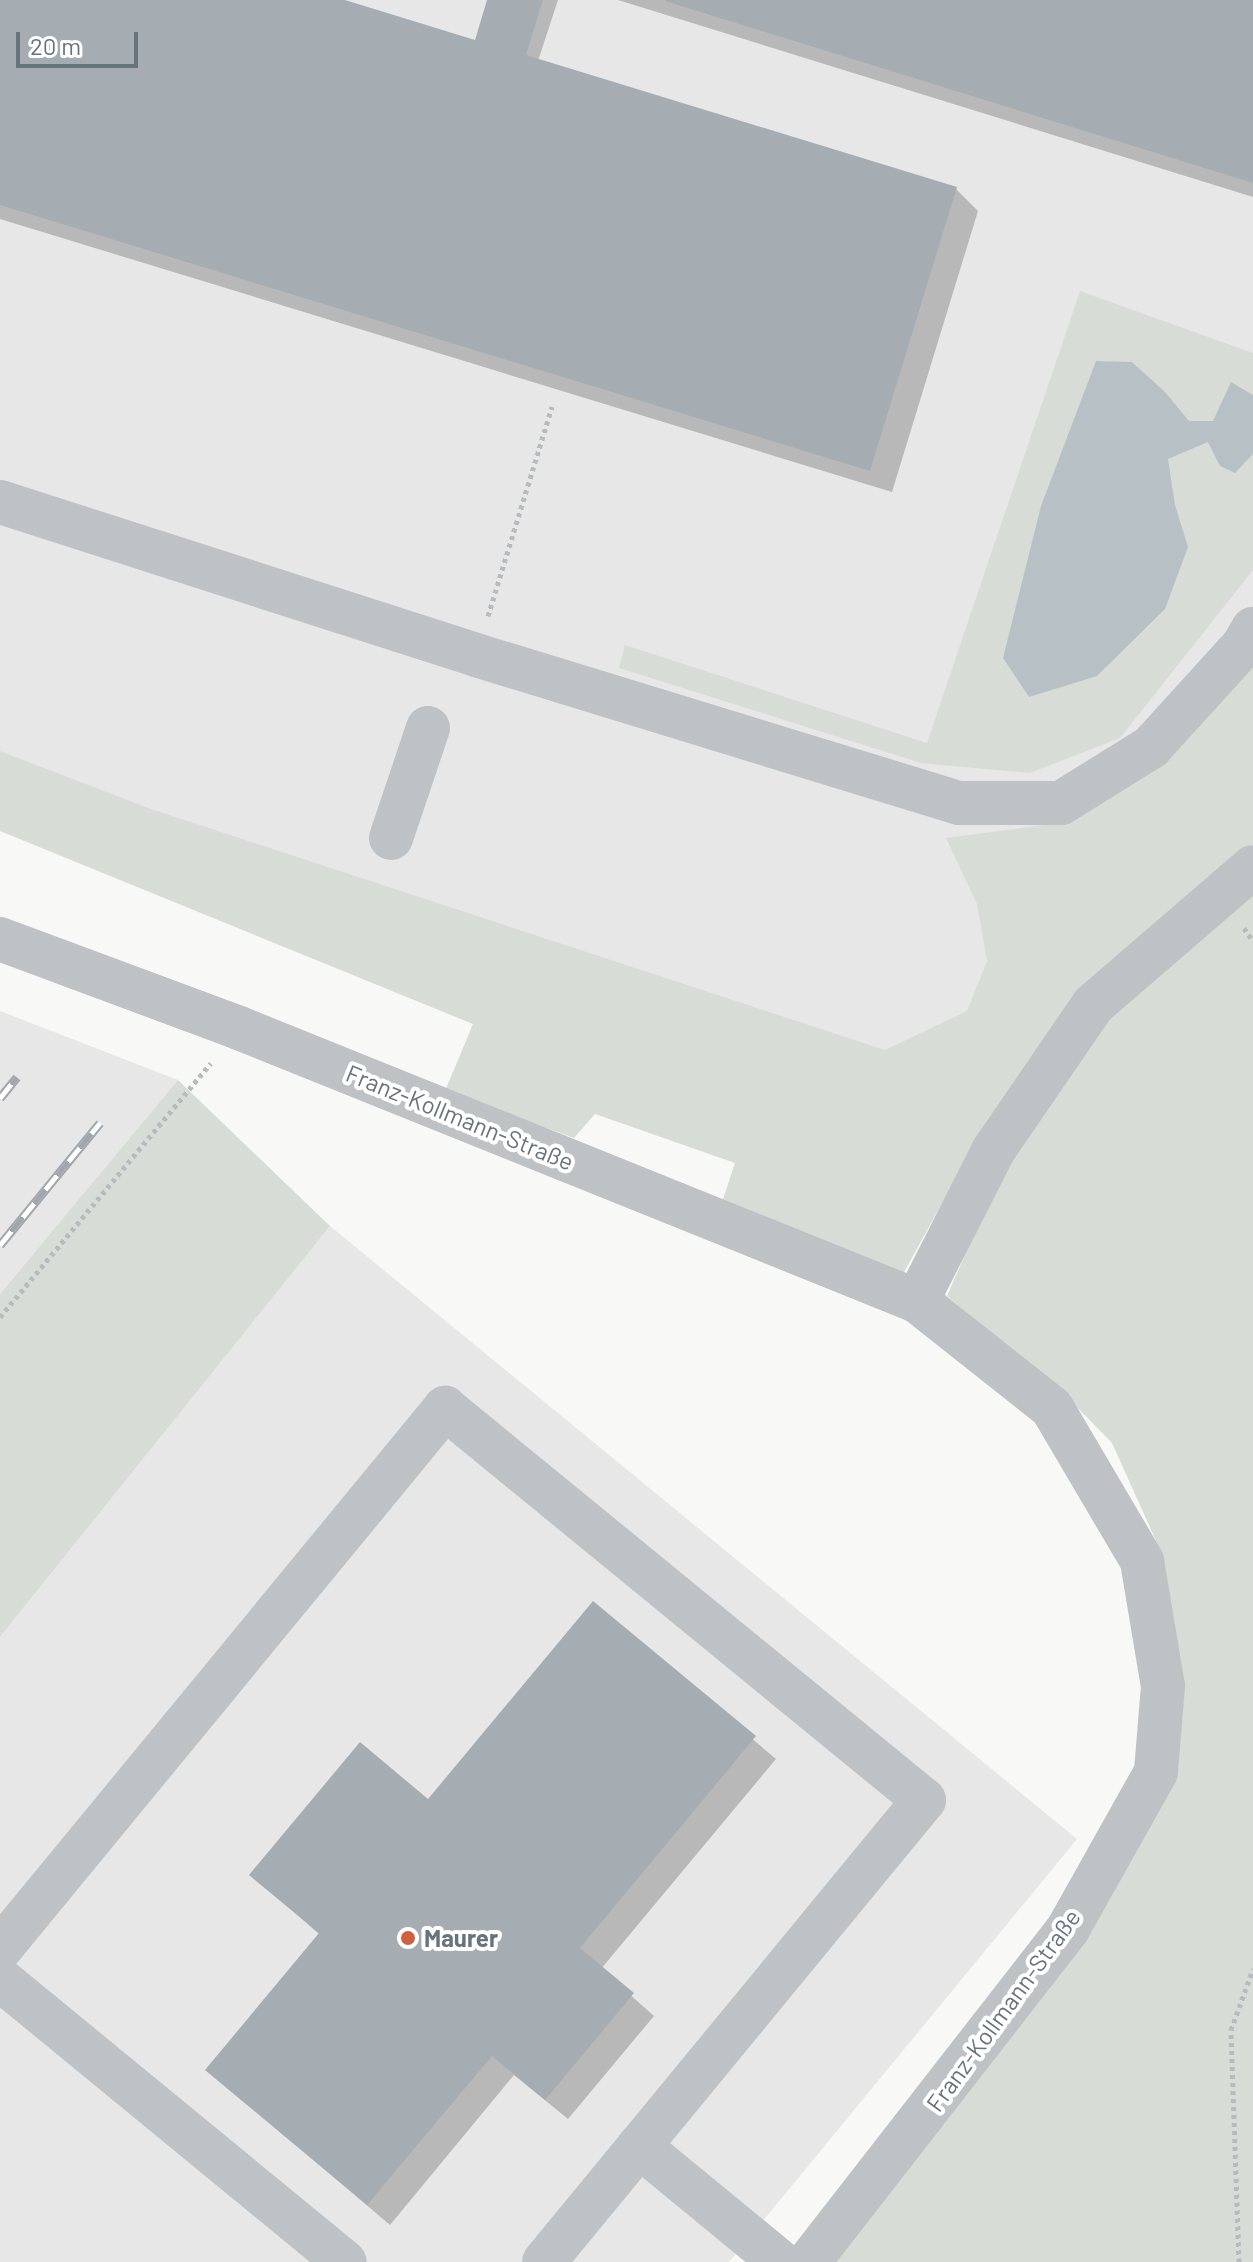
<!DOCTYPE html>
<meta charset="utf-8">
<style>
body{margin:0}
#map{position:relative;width:1253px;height:2262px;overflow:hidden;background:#f8f8f6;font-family:Barlow,sans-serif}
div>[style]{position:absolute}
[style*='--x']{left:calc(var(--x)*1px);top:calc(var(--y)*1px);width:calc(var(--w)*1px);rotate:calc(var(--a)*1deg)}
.built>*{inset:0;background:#e6e7e6}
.green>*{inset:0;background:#d8dcd6}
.water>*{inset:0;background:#b7c1c5}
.shadow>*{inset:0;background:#0003}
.building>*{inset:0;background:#a6adb2}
.path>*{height:5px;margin-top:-2.5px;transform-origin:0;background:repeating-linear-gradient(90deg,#b8bbbe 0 4px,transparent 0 8px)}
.minor>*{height:44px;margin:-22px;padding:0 22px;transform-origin:22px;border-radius:22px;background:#bec2c5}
.rail>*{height:9px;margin-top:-4.5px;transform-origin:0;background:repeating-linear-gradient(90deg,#fff 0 18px,#a0a6ab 0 36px);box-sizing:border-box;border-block:2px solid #a0a6ab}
.dots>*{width:22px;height:22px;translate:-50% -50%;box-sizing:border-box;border:4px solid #fff;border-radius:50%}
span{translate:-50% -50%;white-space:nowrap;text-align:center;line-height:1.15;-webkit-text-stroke:8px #fff;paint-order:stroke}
.street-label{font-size:24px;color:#66747d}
.poi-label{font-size:24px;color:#66747d;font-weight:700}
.left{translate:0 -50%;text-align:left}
.scale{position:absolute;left:16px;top:32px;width:122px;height:36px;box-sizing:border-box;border:4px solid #66747d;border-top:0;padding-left:10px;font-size:24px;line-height:28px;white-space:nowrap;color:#66747d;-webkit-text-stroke:6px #fff;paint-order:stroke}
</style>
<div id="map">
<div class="built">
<div style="clip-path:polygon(0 0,1253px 0,1253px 759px,935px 1133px,0 757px)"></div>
<div style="clip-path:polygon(0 1011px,178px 1080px,0 1294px)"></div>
<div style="clip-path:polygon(330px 1226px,1077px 1839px,729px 2262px,0 2262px,0 1637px)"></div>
</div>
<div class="green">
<div style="clip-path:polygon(1080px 291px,1253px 353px,1253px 570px,1120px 738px,1030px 773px,921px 763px,619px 668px,625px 645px,927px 743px)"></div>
<div style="clip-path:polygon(1253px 662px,1253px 845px,1210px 886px,977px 1140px,903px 1274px,721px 1205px,735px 1163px,595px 1114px,574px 1138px,445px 1091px,473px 1024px,0 831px,0 751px,151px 809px,885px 1050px,967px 1011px,987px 961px,977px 904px,946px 838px,1066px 822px)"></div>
<div style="clip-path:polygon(1253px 893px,1253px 2262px,830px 2262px,1175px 1782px,1162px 1554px,1112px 1443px,1066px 1396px,947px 1296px,1008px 1157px,1107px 1015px)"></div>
<div style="clip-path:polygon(178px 1080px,330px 1226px,0 1637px,0 1294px)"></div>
</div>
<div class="water">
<div style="clip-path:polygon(1096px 361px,1132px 362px,1165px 392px,1189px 421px,1213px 421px,1231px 382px,1253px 395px,1253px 454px,1235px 473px,1220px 466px,1208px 442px,1168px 459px,1175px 505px,1188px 547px,1165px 609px,1097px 676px,1029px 697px,1003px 658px,1041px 506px)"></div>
</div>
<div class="shadow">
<div style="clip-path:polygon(0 0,338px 0,482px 44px,489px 0,558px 0,538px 61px,956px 189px,978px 211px,892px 492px,0 219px)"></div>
<div style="clip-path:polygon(618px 0,1253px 0,1253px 197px)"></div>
<div style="clip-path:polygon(593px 1604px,776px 1759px,601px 1969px,654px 2016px,568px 2119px,514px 2075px,390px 2225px,208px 2070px,320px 1935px,252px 1875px,429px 1801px)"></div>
</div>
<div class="building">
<div style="clip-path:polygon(0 0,345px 0,475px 40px,487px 0,543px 0,526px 55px,957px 187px,870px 471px,0 205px)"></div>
<div style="clip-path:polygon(665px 0,1253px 0,1253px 183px,665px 1px)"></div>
<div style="clip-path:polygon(593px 1601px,756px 1736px,580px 1948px,634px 1993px,545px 2100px,492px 2056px,367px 2205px,205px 2070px,319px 1933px,249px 1875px,360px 1742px,428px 1799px)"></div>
</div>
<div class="path">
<div style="--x:488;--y:616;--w:219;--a:-73"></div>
<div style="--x:1244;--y:928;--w:16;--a:55"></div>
<div style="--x:0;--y:1317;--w:330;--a:-50.3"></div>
<div style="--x:1239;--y:2262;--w:232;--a:-92"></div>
<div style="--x:1231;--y:2030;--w:65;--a:-70.2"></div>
</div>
<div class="minor">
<div style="--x:0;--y:502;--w:500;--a:17.8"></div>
<div style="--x:476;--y:655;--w:505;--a:17.04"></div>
<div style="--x:959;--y:803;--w:102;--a:0"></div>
<div style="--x:1061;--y:803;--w:106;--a:-31.9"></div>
<div style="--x:1151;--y:747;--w:137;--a:-47.7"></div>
<div style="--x:1243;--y:646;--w:20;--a:-60"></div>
<div style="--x:391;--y:838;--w:116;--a:-71.4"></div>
<div style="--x:0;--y:939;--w:255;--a:20.4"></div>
<div style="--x:239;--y:1028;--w:731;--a:21.93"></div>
<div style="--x:917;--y:1301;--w:172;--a:38.4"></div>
<div style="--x:1052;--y:1408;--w:178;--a:59.5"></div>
<div style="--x:1142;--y:1561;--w:127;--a:80.5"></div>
<div style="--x:1163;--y:1686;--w:86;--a:94.7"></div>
<div style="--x:1156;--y:1772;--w:180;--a:119.3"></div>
<div style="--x:1068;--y:1929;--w:422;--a:127.9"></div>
<div style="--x:917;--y:1301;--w:168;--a:-63.1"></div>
<div style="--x:993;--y:1151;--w:177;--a:-55.6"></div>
<div style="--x:1093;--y:1005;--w:211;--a:-40.8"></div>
<div style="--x:0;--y:1949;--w:701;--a:-50.56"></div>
<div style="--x:445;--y:1408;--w:619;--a:39.3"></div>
<div style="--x:924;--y:1800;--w:598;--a:129.44"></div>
<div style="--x:0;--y:1979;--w:446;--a:39.4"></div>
<div style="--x:639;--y:2146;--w:183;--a:39.4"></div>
</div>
<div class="rail">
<div style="--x:0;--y:1098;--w:27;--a:-51"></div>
<div style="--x:0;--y:1245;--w:158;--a:-50.7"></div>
</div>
<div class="dots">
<div style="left:408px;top:1938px;background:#cf5f3f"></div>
</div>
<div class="street-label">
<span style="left:460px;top:1117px;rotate:22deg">Franz-Kollmann-Straße</span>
<span style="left:1003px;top:2010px;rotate:-54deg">Franz-Kollmann-Straße</span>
</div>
<div class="poi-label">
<span class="left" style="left:424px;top:1938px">Maurer</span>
</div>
<div class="scale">20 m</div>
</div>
